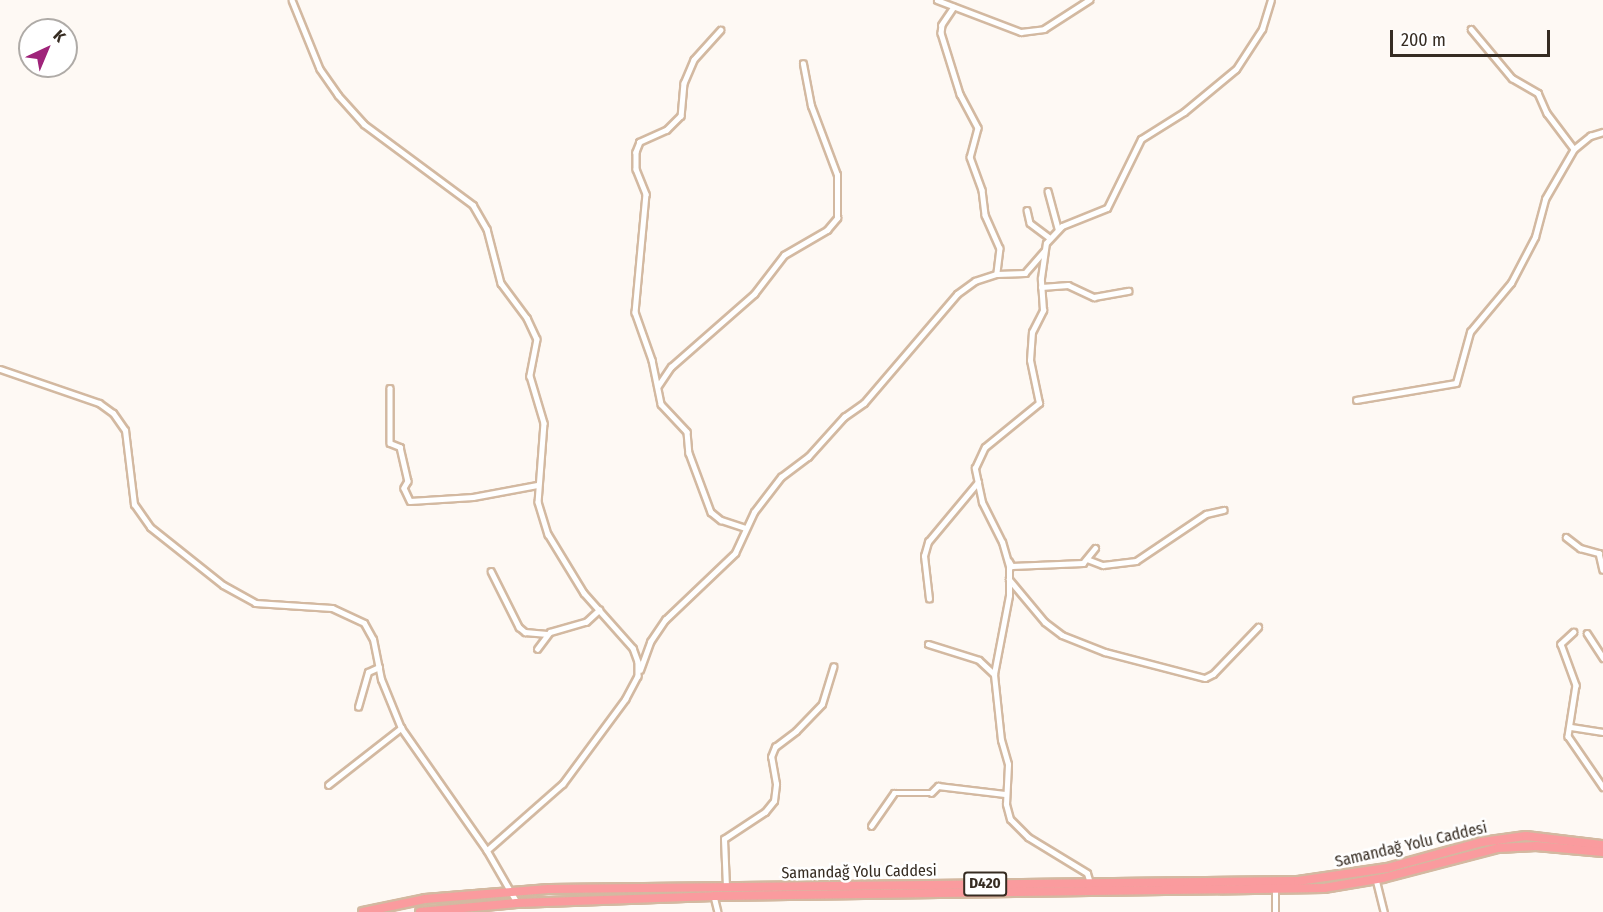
<!DOCTYPE html>
<meta charset="utf-8">
<style>
body{margin:0}
#map{position:relative;width:1603px;height:912px;overflow:hidden;background:#fef9f4;font-family:"Fira Sans Condensed",sans-serif}
div>[style]{position:absolute}
[style*='--x']{left:calc(var(--x)*1px);top:calc(var(--y)*1px);width:calc(var(--w)*1px);rotate:calc(var(--a)*1deg)}
.roads{filter:drop-shadow(2px 0 #d3b9a1) drop-shadow(-2px 0 #d3b9a1) drop-shadow(0 2px #d3b9a1) drop-shadow(0 -2px #d3b9a1)}
.minor>*{height:4.5px;margin:-2.25px;padding:0 2.25px;transform-origin:2.25px;border-radius:2.25px;background:#fff}
.tertiary>*{height:5px;margin:-2.5px;padding:0 2.5px;transform-origin:2.5px;border-radius:2.5px;background:#fff}
.trunk>*{height:8px;margin:-4px;padding:0 4px;transform-origin:4px;border-radius:4px;background:#fa9b9e}
span{translate:-50% -50%;white-space:nowrap;text-align:center;line-height:1.15;-webkit-text-stroke:5px #fff;paint-order:stroke}
.shield-label span{padding:2px 4px;background:#fff;border:2px solid;border-radius:4px;-webkit-text-stroke-width:0}
.shield-label{font-size:15px;color:#362c22;font-weight:700}
.street-label{font-size:16px;color:#362c22}
.north{position:absolute;left:18px;top:18px;width:60px;height:60px;box-sizing:border-box;background:#fff;border:2px solid #afaba7;border-radius:50%;rotate:44deg;font-size:16px;font-weight:700;line-height:24px;text-align:center;color:#362c22}
.north::after{content:'';display:block;margin:auto;width:21px;height:27px;background:#9f247a;clip-path:polygon(50% 0,100% 100%,50% 72%,0 100%)}
.scale{position:absolute;left:1390px;top:30px;width:160px;height:27px;box-sizing:border-box;border:3px solid #362c22;border-top:0;padding-left:8px;font-size:18px;line-height:21px;white-space:nowrap;color:#362c22;-webkit-text-stroke:4px #fff;paint-order:stroke}
</style>
<div id="map">
<div class="roads">
<div class="minor">
<div style="--x:292;--y:0;--w:74;--a:67.9"></div>
<div style="--x:320;--y:69;--w:32;--a:55"></div>
<div style="--x:338;--y:95;--w:39;--a:48"></div>
<div style="--x:364;--y:124;--w:136;--a:36.6"></div>
<div style="--x:473;--y:205;--w:28;--a:60"></div>
<div style="--x:487;--y:229;--w:56;--a:75.5"></div>
<div style="--x:501;--y:283;--w:44;--a:53.4"></div>
<div style="--x:527;--y:318;--w:23;--a:65"></div>
<div style="--x:537;--y:339;--w:38;--a:101"></div>
<div style="--x:530;--y:376;--w:49;--a:73.4"></div>
<div style="--x:544;--y:423;--w:79;--a:94.3"></div>
<div style="--x:538;--y:502;--w:34;--a:73"></div>
<div style="--x:548;--y:534;--w:69;--a:58.6"></div>
<div style="--x:584;--y:593;--w:74;--a:48.3"></div>
<div style="--x:633;--y:648;--w:15;--a:70"></div>
<div style="--x:638;--y:662;--w:14;--a:90"></div>
<div style="--x:638;--y:676;--w:26;--a:118"></div>
<div style="--x:626;--y:699;--w:106;--a:126.5"></div>
<div style="--x:563;--y:784;--w:101;--a:138.6"></div>
<div style="--x:937;--y:0;--w:90;--a:20.9"></div>
<div style="--x:1021;--y:32;--w:23;--a:-7"></div>
<div style="--x:1044;--y:29;--w:54;--a:-32.8"></div>
<div style="--x:954;--y:7;--w:22;--a:124"></div>
<div style="--x:942;--y:25;--w:8;--a:97"></div>
<div style="--x:941;--y:33;--w:64;--a:72.7"></div>
<div style="--x:960;--y:94;--w:38;--a:62"></div>
<div style="--x:978;--y:128;--w:30;--a:105"></div>
<div style="--x:970;--y:157;--w:35;--a:70"></div>
<div style="--x:982;--y:190;--w:25;--a:83"></div>
<div style="--x:985;--y:215;--w:36;--a:66"></div>
<div style="--x:1000;--y:248;--w:26;--a:97"></div>
<div style="--x:1471;--y:29;--w:64;--a:50.1"></div>
<div style="--x:1512;--y:78;--w:30;--a:30"></div>
<div style="--x:1538;--y:93;--w:22;--a:66"></div>
<div style="--x:1547;--y:113;--w:45;--a:53.1"></div>
<div style="--x:721;--y:30;--w:40;--a:132"></div>
<div style="--x:694;--y:60;--w:25;--a:113"></div>
<div style="--x:684;--y:83;--w:33;--a:95"></div>
<div style="--x:681;--y:116;--w:20;--a:135"></div>
<div style="--x:667;--y:130;--w:30;--a:156"></div>
<div style="--x:640;--y:142;--w:11;--a:112"></div>
<div style="--x:636;--y:152;--w:17;--a:90"></div>
<div style="--x:636;--y:169;--w:27;--a:68"></div>
<div style="--x:646;--y:194;--w:119;--a:95.3"></div>
<div style="--x:635;--y:312;--w:51;--a:70.5"></div>
<div style="--x:652;--y:360;--w:45;--a:78.4"></div>
<div style="--x:661;--y:404;--w:38;--a:47"></div>
<div style="--x:687;--y:432;--w:21;--a:85"></div>
<div style="--x:689;--y:453;--w:63;--a:69.6"></div>
<div style="--x:711;--y:512;--w:13;--a:39"></div>
<div style="--x:721;--y:520;--w:25;--a:18"></div>
<div style="--x:1048;--y:191;--w:39;--a:75"></div>
<div style="--x:1027;--y:210;--w:13;--a:77"></div>
<div style="--x:1030;--y:223;--w:25;--a:37"></div>
<div style="--x:1041;--y:287;--w:27;--a:-4"></div>
<div style="--x:1068;--y:285;--w:29;--a:25"></div>
<div style="--x:1094;--y:297;--w:35;--a:-10"></div>
<div style="--x:658;--y:386;--w:23;--a:-56"></div>
<div style="--x:671;--y:367;--w:111;--a:-41.3"></div>
<div style="--x:754;--y:294;--w:49;--a:-52.4"></div>
<div style="--x:784;--y:255;--w:50;--a:-30.2"></div>
<div style="--x:827;--y:230;--w:16;--a:-50"></div>
<div style="--x:837;--y:218;--w:43;--a:-90"></div>
<div style="--x:837;--y:175;--w:74;--a:-110.6"></div>
<div style="--x:811;--y:106;--w:43;--a:-100.8"></div>
<div style="--x:390;--y:388;--w:55;--a:90"></div>
<div style="--x:390;--y:443;--w:11;--a:22"></div>
<div style="--x:400;--y:447;--w:35;--a:77"></div>
<div style="--x:408;--y:481;--w:8;--a:120"></div>
<div style="--x:404;--y:488;--w:14;--a:65"></div>
<div style="--x:410;--y:501;--w:63;--a:-3.6"></div>
<div style="--x:473;--y:497;--w:65;--a:-10.6"></div>
<div style="--x:1356;--y:400;--w:101;--a:-9.6"></div>
<div style="--x:1456;--y:383;--w:53;--a:-74.6"></div>
<div style="--x:1470;--y:332;--w:64;--a:-50.1"></div>
<div style="--x:1511;--y:283;--w:52;--a:-62.4"></div>
<div style="--x:1535;--y:237;--w:39;--a:-75"></div>
<div style="--x:1545;--y:199;--w:58;--a:-59.9"></div>
<div style="--x:1574;--y:149;--w:21;--a:-39"></div>
<div style="--x:1590;--y:136;--w:14;--a:-17"></div>
<div style="--x:1566;--y:537;--w:18;--a:38"></div>
<div style="--x:1580;--y:548;--w:20;--a:15"></div>
<div style="--x:1599;--y:553;--w:17;--a:77"></div>
<div style="--x:1087;--y:559;--w:17;--a:21"></div>
<div style="--x:1103;--y:565;--w:33;--a:-7"></div>
<div style="--x:1136;--y:561;--w:84;--a:-33.9"></div>
<div style="--x:1206;--y:514;--w:18;--a:-13"></div>
<div style="--x:1009;--y:561;--w:6;--a:59"></div>
<div style="--x:1012;--y:566;--w:71;--a:-2.4"></div>
<div style="--x:1083;--y:563;--w:19;--a:-51"></div>
<div style="--x:491;--y:571;--w:63;--a:63.4"></div>
<div style="--x:519;--y:627;--w:8;--a:40"></div>
<div style="--x:525;--y:632;--w:22;--a:5"></div>
<div style="--x:1009;--y:579;--w:56;--a:50.1"></div>
<div style="--x:1045;--y:622;--w:21;--a:37"></div>
<div style="--x:1062;--y:635;--w:46;--a:21.6"></div>
<div style="--x:1105;--y:652;--w:103;--a:14.6"></div>
<div style="--x:1205;--y:678;--w:9;--a:-27"></div>
<div style="--x:1213;--y:674;--w:65;--a:-46.2"></div>
<div style="--x:929;--y:599;--w:43;--a:-96.6"></div>
<div style="--x:924;--y:556;--w:15;--a:-74"></div>
<div style="--x:928;--y:542;--w:78;--a:-50.2"></div>
<div style="--x:1574;--y:632;--w:18;--a:137"></div>
<div style="--x:1561;--y:644;--w:44;--a:69.9"></div>
<div style="--x:1576;--y:685;--w:52;--a:98.9"></div>
<div style="--x:1568;--y:736;--w:62;--a:55.5"></div>
<div style="--x:1587;--y:633;--w:30;--a:57"></div>
<div style="--x:928;--y:644;--w:53;--a:17.4"></div>
<div style="--x:979;--y:660;--w:21;--a:43"></div>
<div style="--x:537;--y:649;--w:21;--a:-53"></div>
<div style="--x:550;--y:632;--w:37;--a:-16"></div>
<div style="--x:586;--y:622;--w:18;--a:-43"></div>
<div style="--x:640;--y:670;--w:30;--a:-70"></div>
<div style="--x:650;--y:642;--w:27;--a:-56"></div>
<div style="--x:665;--y:620;--w:97;--a:-43.7"></div>
<div style="--x:735;--y:553;--w:45;--a:-65.1"></div>
<div style="--x:754;--y:512;--w:44;--a:-52.4"></div>
<div style="--x:781;--y:477;--w:34;--a:-37"></div>
<div style="--x:808;--y:457;--w:54;--a:-48"></div>
<div style="--x:844;--y:417;--w:24;--a:-35"></div>
<div style="--x:864;--y:403;--w:143;--a:-49.5"></div>
<div style="--x:957;--y:294;--w:22;--a:-36"></div>
<div style="--x:975;--y:281;--w:23;--a:-18"></div>
<div style="--x:997;--y:274;--w:28;--a:-2"></div>
<div style="--x:1025;--y:273;--w:29;--a:-49"></div>
<div style="--x:358;--y:707;--w:36;--a:-74"></div>
<div style="--x:368;--y:672;--w:12;--a:-24"></div>
<div style="--x:1571;--y:727;--w:32;--a:9"></div>
<div style="--x:328;--y:785;--w:93;--a:-38"></div>
<div style="--x:871;--y:826;--w:40;--a:-55.1"></div>
<div style="--x:894;--y:793;--w:37;--a:0"></div>
<div style="--x:931;--y:793;--w:10;--a:-45"></div>
<div style="--x:938;--y:786;--w:67;--a:6.8"></div>
<div style="--x:1376;--y:879;--w:34;--a:76"></div>
<div style="--x:726;--y:887;--w:48;--a:-92.4"></div>
<div style="--x:724;--y:839;--w:49;--a:-33.4"></div>
<div style="--x:765;--y:812;--w:14;--a:-51"></div>
<div style="--x:774;--y:801;--w:17;--a:-83"></div>
<div style="--x:776;--y:784;--w:27;--a:-100"></div>
<div style="--x:771;--y:757;--w:11;--a:-68"></div>
<div style="--x:775;--y:747;--w:26;--a:-37"></div>
<div style="--x:796;--y:731;--w:37;--a:-46"></div>
<div style="--x:822;--y:704;--w:39;--a:-73"></div>
<div style="--x:714;--y:896;--w:16;--a:76"></div>
<div style="--x:1275;--y:912;--w:22;--a:-90"></div>
</div>
<div class="tertiary">
<div style="--x:0;--y:369;--w:105;--a:19"></div>
<div style="--x:99;--y:403;--w:17;--a:36"></div>
<div style="--x:113;--y:413;--w:21;--a:55"></div>
<div style="--x:125;--y:430;--w:75;--a:83.1"></div>
<div style="--x:134;--y:504;--w:28;--a:55"></div>
<div style="--x:150;--y:527;--w:93;--a:38.5"></div>
<div style="--x:223;--y:585;--w:37;--a:29"></div>
<div style="--x:255;--y:603;--w:77;--a:3.7"></div>
<div style="--x:332;--y:608;--w:35;--a:25"></div>
<div style="--x:364;--y:623;--w:18;--a:61"></div>
<div style="--x:373;--y:639;--w:41;--a:78.7"></div>
<div style="--x:381;--y:679;--w:53;--a:67.8"></div>
<div style="--x:401;--y:728;--w:150;--a:55"></div>
<div style="--x:487;--y:851;--w:60;--a:60"></div>
<div style="--x:1090;--y:883;--w:10;--a:-107"></div>
<div style="--x:1087;--y:873;--w:69;--a:-148.6"></div>
<div style="--x:1028;--y:837;--w:25;--a:-135"></div>
<div style="--x:1010;--y:819;--w:16;--a:-105"></div>
<div style="--x:1006;--y:804;--w:40;--a:-87.1"></div>
<div style="--x:1008;--y:764;--w:25;--a:-106"></div>
<div style="--x:1001;--y:740;--w:66;--a:-96.1"></div>
<div style="--x:994;--y:674;--w:80;--a:-79.2"></div>
<div style="--x:1009;--y:595;--w:29;--a:-90"></div>
<div style="--x:1009;--y:566;--w:25;--a:-106"></div>
<div style="--x:1002;--y:542;--w:45;--a:-116.6"></div>
<div style="--x:982;--y:502;--w:35;--a:-102"></div>
<div style="--x:975;--y:468;--w:23;--a:-65"></div>
<div style="--x:985;--y:447;--w:70;--a:-39.2"></div>
<div style="--x:1039;--y:403;--w:44;--a:-101.8"></div>
<div style="--x:1030;--y:360;--w:28;--a:-86"></div>
<div style="--x:1032;--y:332;--w:25;--a:-63"></div>
<div style="--x:1043;--y:310;--w:32;--a:-94"></div>
<div style="--x:1041;--y:278;--w:35;--a:-82"></div>
<div style="--x:1046;--y:243;--w:23;--a:-47"></div>
<div style="--x:1062;--y:226;--w:48;--a:-21.8"></div>
<div style="--x:1107;--y:208;--w:77;--a:-63.8"></div>
<div style="--x:1141;--y:139;--w:51;--a:-32.1"></div>
<div style="--x:1184;--y:112;--w:67;--a:-39.6"></div>
<div style="--x:1236;--y:69;--w:48;--a:-57"></div>
<div style="--x:1262;--y:29;--w:30;--a:-73"></div>
</div>
<div class="trunk">
<div style="--x:363;--y:912;--w:63;--a:-11.8"></div>
<div style="--x:425;--y:899;--w:124;--a:-4.6"></div>
<div style="--x:549;--y:889;--w:749;--a:-0.61"></div>
<div style="--x:1298;--y:881;--w:90;--a:-8.3"></div>
<div style="--x:1387;--y:868;--w:98;--a:-15.3"></div>
<div style="--x:1482;--y:842;--w:44;--a:-7.8"></div>
<div style="--x:1526;--y:836;--w:78;--a:6.7"></div>
<div style="--x:420;--y:912;--w:97;--a:-5.3"></div>
<div style="--x:517;--y:903;--w:197;--a:-2"></div>
<div style="--x:714;--y:896;--w:610;--a:-0.75"></div>
<div style="--x:1324;--y:888;--w:60;--a:-9.6"></div>
<div style="--x:1383;--y:878;--w:119;--a:-14.6"></div>
<div style="--x:1498;--y:848;--w:38;--a:-3"></div>
<div style="--x:1536;--y:846;--w:67;--a:5.1"></div>
</div>
</div>
<div class="shield-label">
<span style="left:985px;top:884px">D420</span>
</div>
<div class="street-label">
<span style="left:1411px;top:845px;rotate:-13deg">Samandağ Yolu Caddesi</span>
<span style="left:859px;top:872px;rotate:-1deg">Samandağ Yolu Caddesi</span>
</div>
<div class="north">K</div>
<div class="scale">200 m</div>
</div>
